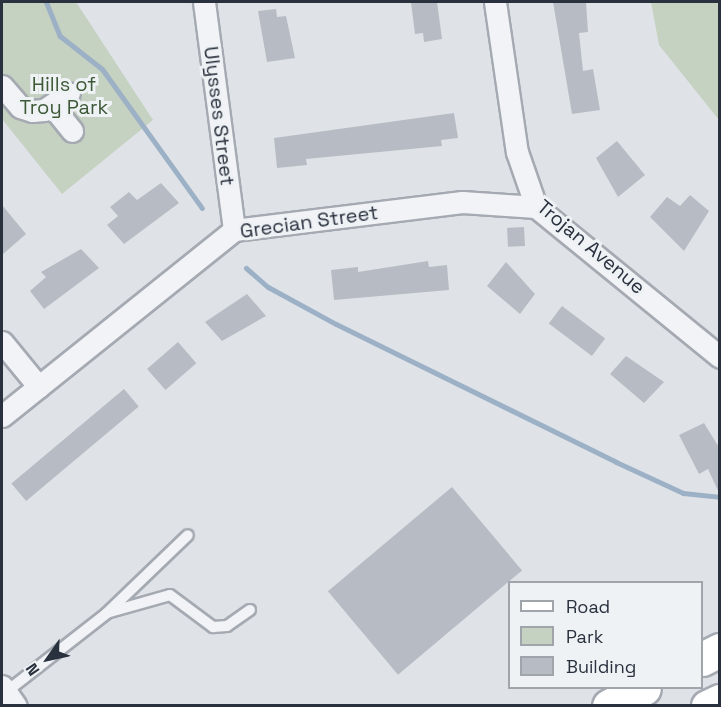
<!DOCTYPE html>
<style>
body{margin:0}
#map{position:relative;width:721px;height:707px;overflow:hidden;background:#dfe3e8;font-family:"Space Grotesk",sans-serif}
div>[style]{position:absolute}
[style*='--x']{left:calc(var(--x)*1px);top:calc(var(--y)*1px);width:calc(var(--w)*1px);rotate:calc(var(--a)*1deg)}
.green>*{inset:0;background:#c5d1c1}
.stream>*{height:5px;margin:-2.5px;padding:0 2.5px;transform-origin:2.5px;border-radius:2.5px;background:#9cb0c6}
.building>*{inset:0;background:#b7bcc4;transform-origin:0 0}
.roads{filter:drop-shadow(2px 0 #a5aab2) drop-shadow(-2px 0 #a5aab2) drop-shadow(0 2px #a5aab2) drop-shadow(0 -2px #a5aab2)}
.lane>*{height:10px;margin:-5px;padding:0 5px;transform-origin:5px;border-radius:5px;background:#f2f3f6}
.street>*{height:21px;margin:-10.5px;padding:0 10.5px;transform-origin:10.5px;border-radius:10.5px;background:#f2f3f6}
.secondary>*{height:30px;margin:-15px;padding:0 15px;transform-origin:15px;border-radius:15px;background:#fff}
.highway>*{height:33px;margin:-16.5px;padding:0 16.5px;transform-origin:16.5px;border-radius:16.5px;background:#fff}
span{translate:-50% -50%;white-space:nowrap;text-align:center;line-height:1.15;-webkit-text-stroke:6px #eff2f5;paint-order:stroke}
.park-label{font-size:20px;color:#3d5937}
.street-label{font-size:20px;color:#29313e}
.frame{position:absolute;inset:0;border:3px solid #29313e;pointer-events:none}
.legend{position:absolute;left:508px;top:581px;width:195px;height:108px;box-sizing:border-box;background:#eff2f5;border:2px solid #a0a5ac;margin:0;padding:8px 10px;list-style:none;font-size:18px;color:#29313e}
.legend li{display:flex;align-items:center;gap:12px;height:30px}
.legend b{width:30px;border:2px solid #a0a5ac}
.north{position:absolute;left:18px;top:629px;width:60px;height:60px;-webkit-text-stroke:4px #eff2f5;paint-order:stroke;rotate:236deg;font-size:16px;font-weight:700;line-height:24px;text-align:center;color:#29313e}
.north::after{content:'';display:block;margin:auto;width:21px;height:27px;background:#29313e;clip-path:polygon(50% 0,100% 100%,50% 72%,0 100%)}
</style>
<div id="map">
<div class="green">
<div style="clip-path:polygon(2px 2px,76px 2px,153px 120px,62px 194px,2px 119px)"></div>
<div style="clip-path:polygon(651px 2px,719px 2px,719px 120px,659px 45px)"></div>
</div>
<div class="stream">
<div style="--x:46;--y:2;--w:37;--a:68"></div>
<div style="--x:60;--y:36;--w:53;--a:38.2"></div>
<div style="--x:102;--y:69;--w:171;--a:54.3"></div>
<div style="--x:246;--y:268;--w:29;--a:41"></div>
<div style="--x:268;--y:287;--w:77;--a:28.6"></div>
<div style="--x:336;--y:324;--w:312;--a:26.2"></div>
<div style="--x:616;--y:462;--w:74;--a:24.8"></div>
<div style="--x:683;--y:493;--w:37;--a:6"></div>
</div>
<div class="building">
<div style="clip-path:polygon(411px 2px,437px 2px,442px 39px,424px 42px,423px 33px,415px 34px)"></div>
<div style="clip-path:polygon(553px 2px,586px 2px,588px 32px,579px 33px,583px 71px,593px 69px,600px 110px,572px 114px)"></div>
<div style="clip-path:polygon(276px 9px,277px 17px,286px 16px,295px 58px,267px 62px,258px 11px)"></div>
<div style="clip-path:polygon(454px 113px,458px 138px,441px 140px,442px 146px,306px 159px,307px 165px,277px 168px,274px 138px)"></div>
<div style="clip-path:polygon(617px 141px,645px 175px,618px 197px,596px 158px)"></div>
<div style="clip-path:polygon(161px 183px,179px 203px,124px 244px,107px 225px,118px 216px,110px 207px,129px 192px,137px 200px)"></div>
<div style="clip-path:polygon(690px 195px,709px 211px,684px 251px,650px 217px,667px 197px,680px 206px)"></div>
<div style="clip-path:polygon(2px 205px,26px 234px,2px 255px)"></div>
<div style="left:524px;top:227px;width:19px;height:17px;rotate:87deg"></div>
<div style="clip-path:polygon(81px 249px,99px 268px,44px 309px,30px 291px,46px 277px,41px 272px)"></div>
<div style="clip-path:polygon(428px 261px,429px 267px,447px 265px,449px 290px,334px 300px,331px 270px,358px 267px,358px 272px)"></div>
<div style="clip-path:polygon(506px 262px,535px 294px,520px 314px,487px 286px)"></div>
<div style="clip-path:polygon(247px 294px,266px 316px,222px 341px,205px 322px)"></div>
<div style="left:562px;top:306px;width:54px;height:22px;rotate:37deg"></div>
<div style="left:178px;top:342px;width:28px;height:41px;rotate:49deg"></div>
<div style="clip-path:polygon(626px 356px,664px 382px,644px 403px,610px 374px)"></div>
<div style="left:124px;top:389px;width:23px;height:147px;rotate:50deg"></div>
<div style="clip-path:polygon(704px 423px,720px 449px,720px 495px,708px 469px,699px 474px,679px 435px)"></div>
<div style="left:452px;top:487px;width:109px;height:162px;rotate:50deg"></div>
</div>
<div class="roads">
<div class="lane">
<div style="--x:110;--y:612;--w:62;--a:-15.8"></div>
<div style="--x:170;--y:595;--w:54;--a:36.7"></div>
<div style="--x:213;--y:627;--w:14;--a:-4"></div>
<div style="--x:227;--y:626;--w:28;--a:-35"></div>
<div style="--x:6;--y:692;--w:128;--a:-38"></div>
<div style="--x:107;--y:613;--w:112;--a:-43.9"></div>
</div>
<div class="street">
<div style="--x:204;--y:2;--w:230;--a:82.5"></div>
<div style="--x:495;--y:2;--w:152;--a:81.7"></div>
<div style="--x:517;--y:152;--w:58;--a:70.9"></div>
<div style="--x:536;--y:207;--w:237;--a:39.2"></div>
<div style="--x:2;--y:86;--w:28;--a:49"></div>
<div style="--x:20;--y:107;--w:13;--a:18"></div>
<div style="--x:32;--y:111;--w:12;--a:-5"></div>
<div style="--x:44;--y:110;--w:30;--a:-34"></div>
<div style="--x:52;--y:106;--w:32;--a:51"></div>
<div style="--x:2;--y:342;--w:58;--a:50.6"></div>
<div style="--x:2;--y:416;--w:297;--a:-38.7"></div>
<div style="--x:234;--y:230;--w:230;--a:-7"></div>
<div style="--x:462;--y:202;--w:74;--a:3.9"></div>
<div style="--x:2;--y:686;--w:24;--a:55"></div>
</div>
<div class="secondary">
<div style="--x:707;--y:706;--w:14;--a:-25"></div>
</div>
<div class="highway">
<div style="--x:702;--y:659;--w:20;--a:-27"></div>
<div style="--x:609;--y:706;--w:39;--a:-27"></div>
</div>
</div>
<div class="park-label">
<span style="left:64px;top:96px">Hills of<br>Troy Park</span>
</div>
<div class="street-label">
<span style="left:219px;top:116px;rotate:83deg">Ulysses Street</span>
<span style="left:309px;top:222px;rotate:-8deg">Grecian Street</span>
<span style="left:591px;top:247px;rotate:40deg">Trojan Avenue</span>
</div>
<div class="frame"></div>
<ul class="legend">
<li><b style="height:8px;background:#fff"></b>Road</li>
<li><b style="height:16px;background:#c5d1c1"></b>Park</li>
<li><b style="height:16px;background:#b7bcc4"></b>Building</li>
</ul>
<div class="north">N</div>
</div>
